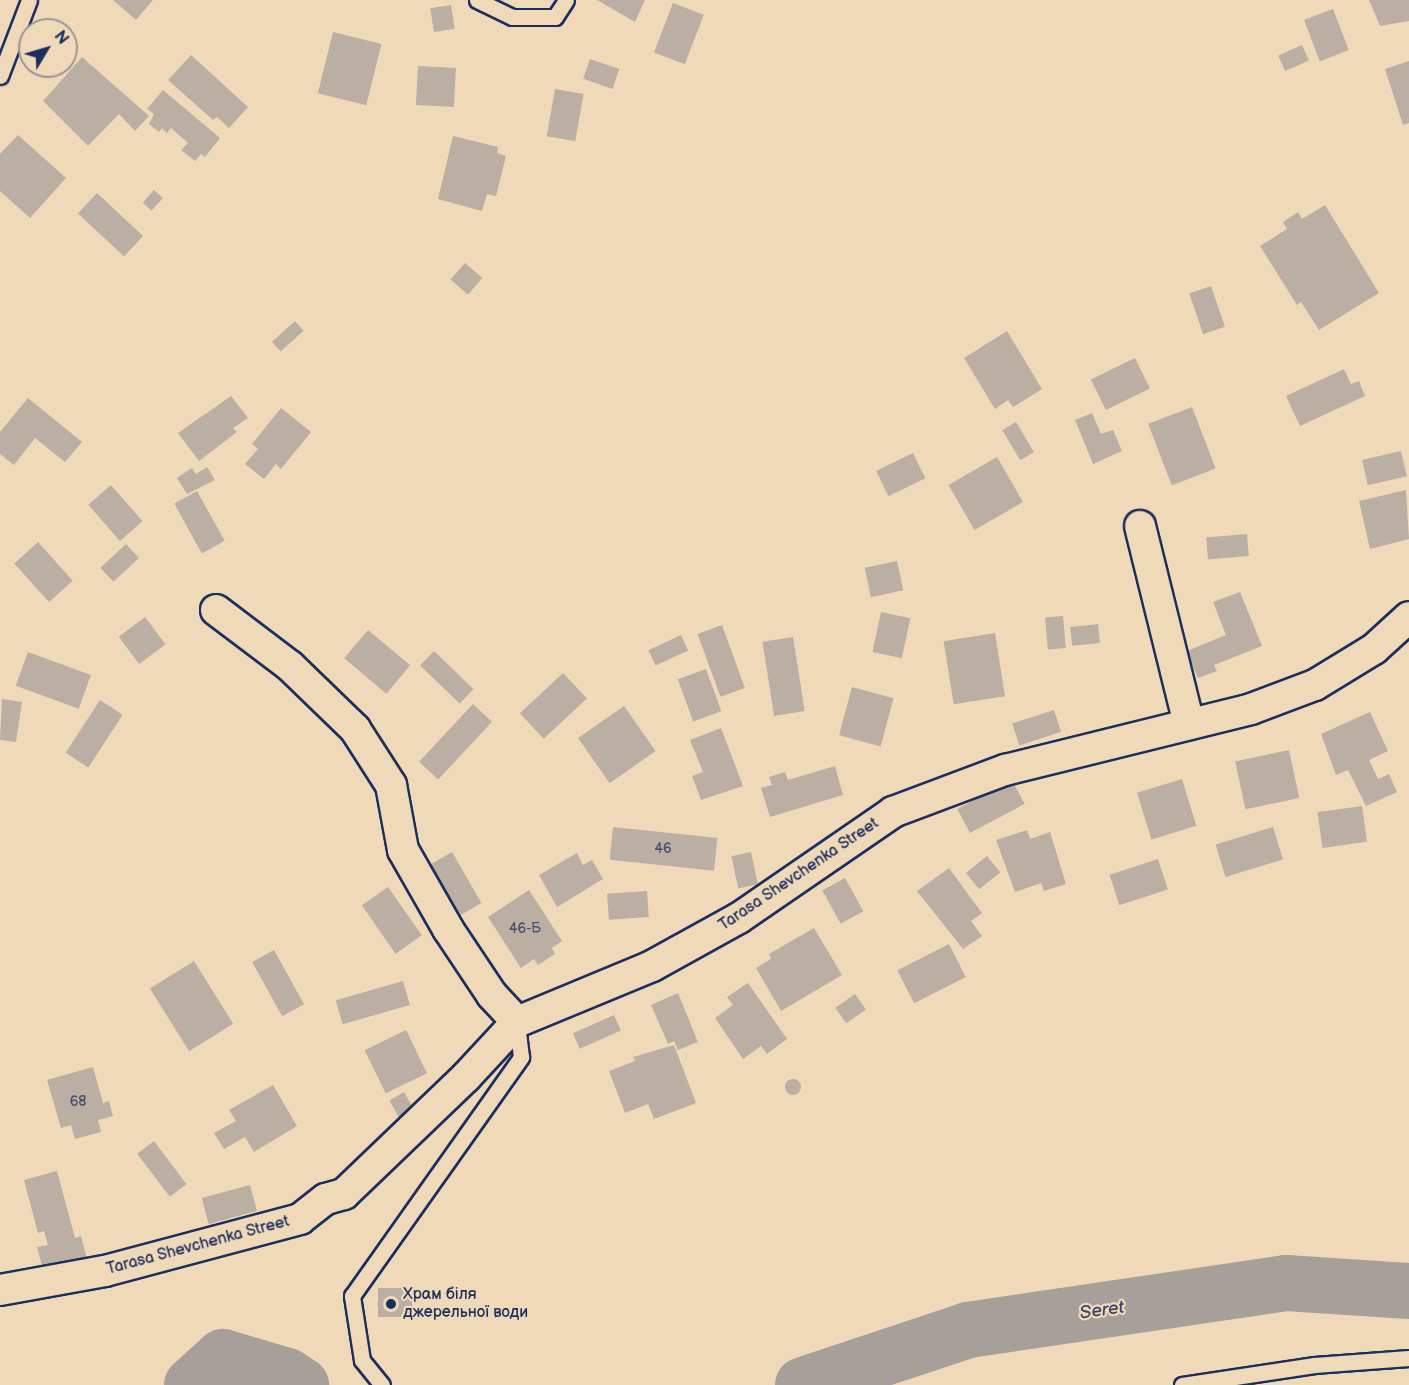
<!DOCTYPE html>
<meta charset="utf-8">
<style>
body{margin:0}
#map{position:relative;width:1409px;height:1385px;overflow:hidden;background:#f0d9b9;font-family:"Balsamiq Sans",sans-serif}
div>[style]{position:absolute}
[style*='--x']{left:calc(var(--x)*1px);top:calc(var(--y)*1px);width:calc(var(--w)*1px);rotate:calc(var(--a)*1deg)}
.river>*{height:56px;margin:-28px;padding:0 28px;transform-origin:28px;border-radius:28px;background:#a79f9a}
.building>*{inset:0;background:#bbafa3;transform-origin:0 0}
.round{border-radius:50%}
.roads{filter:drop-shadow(2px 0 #1b2f5e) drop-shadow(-2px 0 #1b2f5e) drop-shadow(0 2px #1b2f5e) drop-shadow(0 -2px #1b2f5e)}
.lane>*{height:15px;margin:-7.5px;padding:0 7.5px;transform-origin:7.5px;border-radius:7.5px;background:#f0d9b9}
.street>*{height:30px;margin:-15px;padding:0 15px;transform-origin:15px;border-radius:15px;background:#f0d9b9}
.dots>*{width:16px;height:16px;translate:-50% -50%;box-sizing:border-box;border:3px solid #f0d9b9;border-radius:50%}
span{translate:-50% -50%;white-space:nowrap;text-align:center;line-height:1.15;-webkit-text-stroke:4.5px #f0d9b9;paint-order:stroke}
.number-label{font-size:14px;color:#434f6f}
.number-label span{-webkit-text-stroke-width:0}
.street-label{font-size:16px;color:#1b2f5e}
.poi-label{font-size:16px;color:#1b2f5e}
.left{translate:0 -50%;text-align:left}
.water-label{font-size:18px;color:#37456a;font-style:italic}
.north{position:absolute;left:18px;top:18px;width:60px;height:60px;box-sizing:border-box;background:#f0d9b9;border:2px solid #9b9595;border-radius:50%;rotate:52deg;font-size:16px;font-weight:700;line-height:24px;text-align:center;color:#1b2f5e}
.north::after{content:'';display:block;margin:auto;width:21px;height:27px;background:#1b2f5e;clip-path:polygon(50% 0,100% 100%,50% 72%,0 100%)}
</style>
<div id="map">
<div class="river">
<div style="--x:192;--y:1385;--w:42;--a:-42.1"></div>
<div style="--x:223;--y:1357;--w:67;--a:16.5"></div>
<div style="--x:287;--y:1376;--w:17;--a:33"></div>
<div style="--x:803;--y:1385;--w:174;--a:-18.4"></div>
<div style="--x:968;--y:1330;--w:321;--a:-8.4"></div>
<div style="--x:1286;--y:1283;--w:123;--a:3.7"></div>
</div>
<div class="building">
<div style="clip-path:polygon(113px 0,153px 0,136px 20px)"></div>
<div style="clip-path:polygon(597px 0,645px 0,635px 22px)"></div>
<div style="clip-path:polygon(1369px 0,1409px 0,1409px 21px,1380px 26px)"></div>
<div style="left:673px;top:3px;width:33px;height:53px;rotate:21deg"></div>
<div style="left:451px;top:5px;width:24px;height:21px;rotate:81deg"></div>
<div style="left:1333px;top:9px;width:44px;height:31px;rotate:69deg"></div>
<div style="left:333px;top:32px;width:50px;height:63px;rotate:14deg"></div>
<div style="left:1302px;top:45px;width:17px;height:26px;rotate:66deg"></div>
<div style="clip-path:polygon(191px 55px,248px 107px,229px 128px,217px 117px,213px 120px,168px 80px)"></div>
<div style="clip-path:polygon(82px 57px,149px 116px,135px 131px,119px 114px,88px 146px,43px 101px)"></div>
<div style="left:590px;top:59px;width:31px;height:21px;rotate:19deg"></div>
<div style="clip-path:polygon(1409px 61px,1409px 123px,1403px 125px,1385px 69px)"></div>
<div style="left:418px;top:66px;width:38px;height:39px;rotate:3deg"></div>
<div style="left:555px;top:89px;width:29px;height:48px;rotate:10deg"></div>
<div style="clip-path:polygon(163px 90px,220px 138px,205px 157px,201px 154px,195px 161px,181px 150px,188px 143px,171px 128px,167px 133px,162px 128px,159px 132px,149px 124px,154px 114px,147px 109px)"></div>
<div style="clip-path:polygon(18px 135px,66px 178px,30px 218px,0 191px,0 154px)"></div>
<div style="clip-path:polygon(453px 136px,498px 147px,497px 153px,506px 156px,496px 196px,487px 194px,482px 211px,438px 199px)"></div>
<div style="left:154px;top:190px;width:12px;height:17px;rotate:42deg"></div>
<div style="left:97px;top:193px;width:63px;height:28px;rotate:43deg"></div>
<div style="clip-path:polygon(1325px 205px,1379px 293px,1319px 330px,1301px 302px,1297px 305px,1260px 246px,1287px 229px,1283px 222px,1298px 212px,1302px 219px)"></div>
<div style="left:465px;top:263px;width:23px;height:22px;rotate:41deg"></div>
<div style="left:1211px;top:286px;width:43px;height:23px;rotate:71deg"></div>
<div style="left:295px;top:321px;width:13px;height:31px;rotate:48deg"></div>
<div style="clip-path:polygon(1007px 331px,1042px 389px,1013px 407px,1008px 400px,995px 409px,964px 358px)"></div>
<div style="left:1135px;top:358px;width:34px;height:49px;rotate:64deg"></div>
<div style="clip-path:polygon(1344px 369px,1351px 384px,1359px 381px,1365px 396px,1300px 426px,1286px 396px)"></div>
<div style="clip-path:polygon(231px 396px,248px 418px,233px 428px,237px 432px,199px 461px,178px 433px)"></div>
<div style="clip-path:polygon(28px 398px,82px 442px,65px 462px,35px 438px,14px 465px,0 454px,0 432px)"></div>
<div style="left:1192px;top:407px;width:66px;height:47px;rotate:69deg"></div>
<div style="clip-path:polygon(281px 408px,311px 432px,281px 469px,276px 464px,264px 479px,245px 464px,258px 449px,252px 444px)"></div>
<div style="clip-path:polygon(1092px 413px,1101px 434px,1113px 430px,1122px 451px,1093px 464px,1075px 420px)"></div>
<div style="left:1016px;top:422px;width:35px;height:16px;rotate:59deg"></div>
<div style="left:1401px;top:451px;width:26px;height:40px;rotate:77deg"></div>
<div style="left:913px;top:453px;width:28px;height:41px;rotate:64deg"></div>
<div style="left:997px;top:457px;width:52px;height:56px;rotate:60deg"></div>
<div style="clip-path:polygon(207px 467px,215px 480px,187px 494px,177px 478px,192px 468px,196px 474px)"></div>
<div style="left:111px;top:485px;width:48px;height:30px;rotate:49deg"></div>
<div style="clip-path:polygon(1406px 490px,1409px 539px,1370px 549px,1359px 501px)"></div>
<div style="left:197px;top:491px;width:57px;height:26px;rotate:61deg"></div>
<div style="left:1247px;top:534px;width:22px;height:41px;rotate:85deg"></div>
<div style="left:38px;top:542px;width:52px;height:32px;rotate:48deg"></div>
<div style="left:126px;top:544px;width:19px;height:35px;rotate:47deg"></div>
<div style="left:897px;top:561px;width:30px;height:33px;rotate:78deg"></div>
<div style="clip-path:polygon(1240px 592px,1262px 646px,1214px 665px,1217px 671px,1198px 678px,1187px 651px,1226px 635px,1213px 602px)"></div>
<div style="left:881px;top:612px;width:30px;height:41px;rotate:12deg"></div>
<div style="left:1063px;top:616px;width:32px;height:18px;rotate:85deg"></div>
<div style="left:145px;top:617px;width:34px;height:33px;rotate:53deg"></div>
<div style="left:1098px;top:624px;width:19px;height:28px;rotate:84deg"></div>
<div style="left:722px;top:625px;width:67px;height:26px;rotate:70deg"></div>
<div style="left:368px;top:630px;width:55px;height:37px;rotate:40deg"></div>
<div style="left:995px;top:633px;width:64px;height:52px;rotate:81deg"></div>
<div style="left:681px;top:635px;width:17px;height:36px;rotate:65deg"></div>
<div style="left:793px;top:637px;width:75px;height:31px;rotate:81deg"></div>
<div style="left:434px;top:651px;width:55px;height:20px;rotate:44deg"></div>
<div style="left:28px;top:652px;width:67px;height:36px;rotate:20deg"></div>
<div style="left:706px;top:669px;width:45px;height:30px;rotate:70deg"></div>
<div style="left:563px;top:673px;width:35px;height:59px;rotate:47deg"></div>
<div style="left:852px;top:687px;width:43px;height:50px;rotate:15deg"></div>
<div style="clip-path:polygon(2px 699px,22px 702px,16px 742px,0 740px)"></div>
<div style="left:100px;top:700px;width:27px;height:63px;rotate:33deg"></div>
<div style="left:473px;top:704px;width:26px;height:79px;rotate:43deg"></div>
<div style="left:624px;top:706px;width:55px;height:56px;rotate:55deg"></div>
<div style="left:1054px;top:710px;width:23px;height:44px;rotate:72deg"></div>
<div style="clip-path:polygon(1370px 712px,1388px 751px,1369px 760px,1378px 779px,1389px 774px,1397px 792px,1366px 806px,1348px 770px,1336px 775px,1321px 734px)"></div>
<div style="clip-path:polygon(721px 728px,743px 786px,701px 800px,692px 776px,703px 772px,690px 740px)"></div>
<div style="left:1289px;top:750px;width:49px;height:55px;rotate:78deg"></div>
<div style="clip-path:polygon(835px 766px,843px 795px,770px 817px,761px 788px,772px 785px,769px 777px,785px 772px,788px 780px)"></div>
<div style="left:1182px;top:779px;width:49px;height:47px;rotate:73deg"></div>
<div style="left:1012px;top:780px;width:27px;height:62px;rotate:62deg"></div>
<div style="left:1362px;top:806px;width:36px;height:45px;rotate:82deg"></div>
<div style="left:613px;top:827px;width:105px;height:33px;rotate:6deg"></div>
<div style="left:1273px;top:827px;width:34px;height:60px;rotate:73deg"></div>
<div style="clip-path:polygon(1027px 830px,1030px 839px,1050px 832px,1066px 884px,1044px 891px,1041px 883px,1015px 892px,996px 840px)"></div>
<div style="left:452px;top:852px;width:59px;height:31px;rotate:60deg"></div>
<div style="left:751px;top:852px;width:33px;height:20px;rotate:78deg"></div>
<div style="clip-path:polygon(577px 853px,583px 865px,592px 860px,603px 879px,557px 907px,539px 875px)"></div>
<div style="left:987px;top:856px;width:21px;height:27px;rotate:51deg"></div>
<div style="left:1158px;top:859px;width:32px;height:51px;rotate:72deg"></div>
<div style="clip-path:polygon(949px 868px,982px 913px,971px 921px,982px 936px,963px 949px,917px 891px)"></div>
<div style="left:845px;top:878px;width:38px;height:26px;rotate:61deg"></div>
<div style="left:388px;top:887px;width:59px;height:32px;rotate:55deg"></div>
<div style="clip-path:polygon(529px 890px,562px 941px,552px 948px,555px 954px,538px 965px,534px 959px,521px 968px,488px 917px)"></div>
<div style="left:647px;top:891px;width:26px;height:40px;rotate:86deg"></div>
<div style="clip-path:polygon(814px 928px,842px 975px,781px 1011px,756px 968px,771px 959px,769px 954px)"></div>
<div style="left:949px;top:944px;width:37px;height:58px;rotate:63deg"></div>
<div style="left:274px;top:950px;width:62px;height:25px;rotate:61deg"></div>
<div style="left:194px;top:961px;width:74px;height:52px;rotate:58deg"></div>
<div style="left:403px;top:981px;width:25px;height:70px;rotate:74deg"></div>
<div style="clip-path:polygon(748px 983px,787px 1039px,767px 1054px,761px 1046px,743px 1059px,715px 1018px,733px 1005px,727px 997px)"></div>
<div style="clip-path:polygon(678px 993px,698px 1042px,678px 1050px,674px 1041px,668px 1044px,651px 1005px)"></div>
<div style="left:855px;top:994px;width:19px;height:24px;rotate:55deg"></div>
<div style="left:614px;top:1015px;width:17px;height:45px;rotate:66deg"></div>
<div style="left:406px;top:1030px;width:48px;height:46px;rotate:64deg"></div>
<div style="clip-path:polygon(674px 1045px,696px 1103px,654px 1119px,648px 1104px,625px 1113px,609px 1071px,635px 1061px,633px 1057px)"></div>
<div style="clip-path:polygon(93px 1067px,103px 1103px,109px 1101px,113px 1116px,98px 1120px,101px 1132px,75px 1139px,71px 1125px,61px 1128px,47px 1080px)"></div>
<div class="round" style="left:785px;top:1079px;width:16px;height:16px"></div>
<div style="clip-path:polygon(273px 1085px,297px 1126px,254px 1152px,245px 1137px,224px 1149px,214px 1133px,236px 1121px,229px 1110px)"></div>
<div style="left:404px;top:1092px;width:20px;height:17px;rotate:60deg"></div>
<div style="left:154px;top:1141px;width:54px;height:21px;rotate:53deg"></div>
<div style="clip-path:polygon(57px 1171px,75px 1238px,81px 1236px,87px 1259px,43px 1270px,37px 1247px,48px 1245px,44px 1231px,38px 1233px,24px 1180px)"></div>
<div style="left:250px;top:1185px;width:27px;height:50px;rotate:75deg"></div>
<div style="left:378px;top:1288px;width:34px;height:29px"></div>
</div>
<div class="roads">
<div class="lane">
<div style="--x:477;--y:0;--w:39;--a:26"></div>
<div style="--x:512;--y:17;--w:43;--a:0"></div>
<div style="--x:555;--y:17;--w:20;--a:-57"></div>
<div style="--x:0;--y:76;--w:81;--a:-69.1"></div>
<div style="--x:382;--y:1385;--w:32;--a:-129"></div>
<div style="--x:362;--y:1360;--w:65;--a:-98.9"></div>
<div style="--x:352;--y:1296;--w:293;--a:-54.7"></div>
<div style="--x:521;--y:1057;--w:35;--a:-97"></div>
<div style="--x:1182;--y:1385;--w:134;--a:-8.6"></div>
<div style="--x:1314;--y:1365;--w:95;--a:-4.2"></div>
</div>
<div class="street">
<div style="--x:1140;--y:526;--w:204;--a:76.1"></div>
<div style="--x:216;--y:610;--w:93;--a:37.1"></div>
<div style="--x:290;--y:666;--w:91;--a:44.1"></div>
<div style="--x:355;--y:729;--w:67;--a:57.3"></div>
<div style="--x:391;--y:785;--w:66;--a:79.5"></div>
<div style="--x:403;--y:850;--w:91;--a:60.3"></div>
<div style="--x:448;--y:929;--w:79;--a:56.3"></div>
<div style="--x:492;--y:995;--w:37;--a:47"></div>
<div style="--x:0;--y:1290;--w:107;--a:-10.3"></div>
<div style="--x:105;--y:1271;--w:202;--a:-14.9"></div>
<div style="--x:300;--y:1219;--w:33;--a:-38"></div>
<div style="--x:326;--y:1199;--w:19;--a:-16"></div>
<div style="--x:344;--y:1194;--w:169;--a:-43.8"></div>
<div style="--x:466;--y:1077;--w:75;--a:-47.2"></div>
<div style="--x:517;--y:1022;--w:146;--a:-22.5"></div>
<div style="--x:652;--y:966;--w:99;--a:-28.9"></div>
<div style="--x:739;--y:918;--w:187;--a:-34.5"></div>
<div style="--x:893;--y:812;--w:120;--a:-20.6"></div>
<div style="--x:1005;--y:770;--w:253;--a:-13.9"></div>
<div style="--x:1251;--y:709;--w:68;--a:-20.6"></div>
<div style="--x:1315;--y:685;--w:69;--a:-31.4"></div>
<div style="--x:1374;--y:649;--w:47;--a:-42.4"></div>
</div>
</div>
<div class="dots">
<div style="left:391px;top:1304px;background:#1b2f5e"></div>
</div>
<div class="number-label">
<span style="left:663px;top:849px">46</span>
<span style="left:525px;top:929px">46-Б</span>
<span style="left:78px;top:1102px">68</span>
</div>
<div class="street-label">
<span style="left:799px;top:875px;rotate:-34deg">Tarasa Shevchenka Street</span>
<span style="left:198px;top:1246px;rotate:-15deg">Tarasa Shevchenka Street</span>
</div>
<div class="poi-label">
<span class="left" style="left:403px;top:1304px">Храм біля<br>джерельної води</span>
</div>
<div class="water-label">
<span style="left:1102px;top:1311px;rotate:-8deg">Seret</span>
</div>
<div class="north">N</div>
</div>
